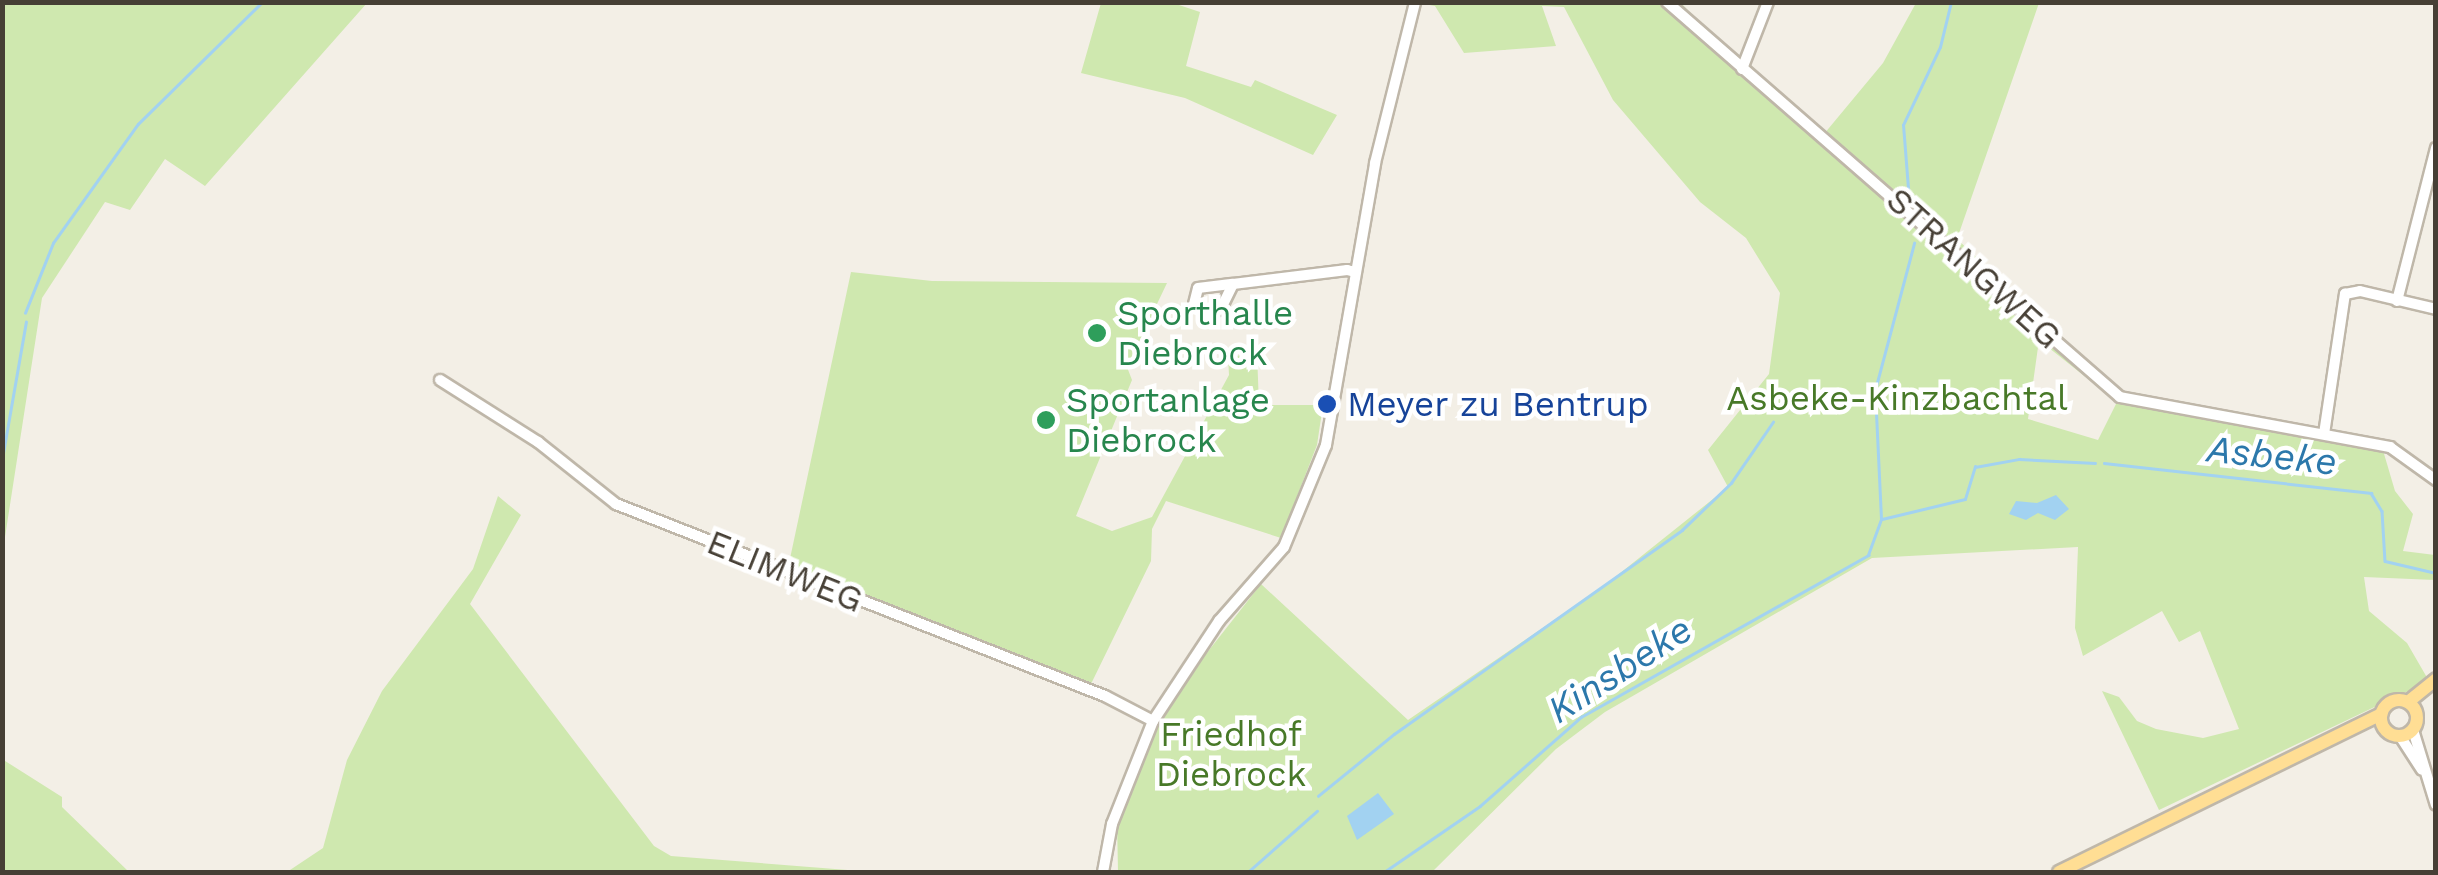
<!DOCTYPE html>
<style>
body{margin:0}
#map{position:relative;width:2438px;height:875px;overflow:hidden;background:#f3efe6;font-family:"Work Sans",sans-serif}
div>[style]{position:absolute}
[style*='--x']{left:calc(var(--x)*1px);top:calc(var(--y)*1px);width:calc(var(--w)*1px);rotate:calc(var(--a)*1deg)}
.green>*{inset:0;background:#cfe8af}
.water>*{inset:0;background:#a2d2f1}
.stream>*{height:2.5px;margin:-1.25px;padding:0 1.25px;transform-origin:1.25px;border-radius:1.25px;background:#a2d2f1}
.roads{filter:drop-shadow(2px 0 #bfb7a9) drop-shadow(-2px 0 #bfb7a9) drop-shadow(0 2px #bfb7a9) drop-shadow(0 -2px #bfb7a9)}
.minor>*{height:10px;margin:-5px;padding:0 5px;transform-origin:5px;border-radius:5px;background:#fff}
.major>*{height:12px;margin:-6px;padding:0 6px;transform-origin:6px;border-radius:6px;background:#ffde94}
.major>.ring{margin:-6px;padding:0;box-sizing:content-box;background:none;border:12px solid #ffde94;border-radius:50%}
.dots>*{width:28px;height:28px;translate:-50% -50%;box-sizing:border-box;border:5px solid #fff;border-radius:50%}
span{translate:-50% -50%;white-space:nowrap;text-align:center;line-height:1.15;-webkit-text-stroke:9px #fff;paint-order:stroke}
.street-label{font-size:35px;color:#463f35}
.leisure-label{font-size:35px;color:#27864d}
.left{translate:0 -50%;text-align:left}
.park-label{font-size:35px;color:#487928}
.transit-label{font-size:35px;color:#164399}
.water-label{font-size:38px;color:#2c78ab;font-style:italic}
.frame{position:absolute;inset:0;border:5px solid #463f35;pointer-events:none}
</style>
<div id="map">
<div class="green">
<div style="clip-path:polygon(3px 2px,367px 3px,205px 186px,165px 159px,130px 210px,105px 202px,42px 298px,3px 550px)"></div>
<div style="clip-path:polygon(1101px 3px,1173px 3px,1200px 12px,1186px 66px,1251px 87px,1255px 80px,1337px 115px,1313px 155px,1185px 98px,1081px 73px)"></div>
<div style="clip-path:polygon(evenodd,1418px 3px,1681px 3px,1743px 68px,1824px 134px,1883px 63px,1916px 3px,2039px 3px,1957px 239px,2124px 396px,2382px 447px,2395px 491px,2413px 514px,2403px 551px,2435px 555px,2435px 580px,2364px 577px,2369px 611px,2407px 643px,2429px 681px,2159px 810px,2102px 691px,2119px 697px,2137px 721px,2156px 729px,2203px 738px,2239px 729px,2200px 631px,2179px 642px,2162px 611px,2083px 656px,2075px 628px,2078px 547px,1872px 558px,1605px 712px,1556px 749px,1432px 872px,1118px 872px,1117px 821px,1158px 715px,1261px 584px,1408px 720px,1604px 586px,1728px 487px,1708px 450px,1769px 374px,1780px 293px,1746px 238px,1700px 202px,1613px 100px,1564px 7px,1542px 6px,1556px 46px,1464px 53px,1435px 6px,1418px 3px,2039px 340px,2117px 402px,2098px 440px,2028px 419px,2039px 340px)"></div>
<div style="clip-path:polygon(851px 272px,932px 281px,1167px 283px,1127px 367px,1132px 380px,1076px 516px,1112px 531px,1152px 517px,1229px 375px,1228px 357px,1257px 353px,1259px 405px,1323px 405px,1317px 445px,1281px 538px,1166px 501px,1152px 529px,1151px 561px,1090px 686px,788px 568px)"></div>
<div style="clip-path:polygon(498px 496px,521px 515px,470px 604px,654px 846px,671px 856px,873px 872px,287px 872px,323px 848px,347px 760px,382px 691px,473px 569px)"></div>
<div style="clip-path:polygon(2px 759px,62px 797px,62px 807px,129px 872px,3px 872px)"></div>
</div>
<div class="water">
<div style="clip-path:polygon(2056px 495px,2069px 509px,2055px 520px,2038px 513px,2026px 520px,2009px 514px,2016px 501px,2037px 503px)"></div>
<div style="clip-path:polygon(1378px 793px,1394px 814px,1357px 840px,1347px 816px)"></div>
</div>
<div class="stream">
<div style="--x:1909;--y:201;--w:76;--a:-94.5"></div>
<div style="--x:1903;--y:125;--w:86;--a:-64.6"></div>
<div style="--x:1940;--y:47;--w:46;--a:-76.3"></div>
<div style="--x:25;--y:313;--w:75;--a:-68.2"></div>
<div style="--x:53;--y:243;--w:146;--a:-54.5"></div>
<div style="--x:138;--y:124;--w:174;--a:-44.5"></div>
<div style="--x:2;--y:459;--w:139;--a:-80.1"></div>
<div style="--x:2104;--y:463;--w:269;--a:6.4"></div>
<div style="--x:2371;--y:493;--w:21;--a:59"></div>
<div style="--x:2382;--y:511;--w:50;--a:86.6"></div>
<div style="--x:2385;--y:561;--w:52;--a:13.2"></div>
<div style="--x:1882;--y:519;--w:85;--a:-13.5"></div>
<div style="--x:1965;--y:499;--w:34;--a:-73"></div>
<div style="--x:1975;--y:467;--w:45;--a:-10.3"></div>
<div style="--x:2019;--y:459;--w:76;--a:3"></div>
<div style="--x:1318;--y:796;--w:98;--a:-39.2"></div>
<div style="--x:1394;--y:734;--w:353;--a:-35.3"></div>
<div style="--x:1682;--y:530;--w:68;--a:-43.8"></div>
<div style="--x:1731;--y:483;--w:74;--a:-55.5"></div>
<div style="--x:1248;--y:872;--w:92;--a:-41.5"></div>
<div style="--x:1384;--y:872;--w:116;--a:-34.5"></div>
<div style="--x:1480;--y:806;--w:135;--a:-41.4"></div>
<div style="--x:1581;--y:717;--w:330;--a:-29.4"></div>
<div style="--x:1868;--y:555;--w:38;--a:-70"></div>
<div style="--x:1881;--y:519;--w:129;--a:-92.7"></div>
<div style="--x:1875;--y:390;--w:152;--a:-75.1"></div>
</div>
<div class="roads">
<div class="minor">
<div style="--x:1667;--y:2;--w:601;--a:41.09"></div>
<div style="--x:2120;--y:397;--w:275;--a:10.5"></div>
<div style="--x:2390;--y:447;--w:57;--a:35.7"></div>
<div style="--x:1742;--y:69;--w:72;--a:-68.8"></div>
<div style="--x:1233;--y:284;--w:28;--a:116"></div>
<div style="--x:1221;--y:309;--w:12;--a:160"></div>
<div style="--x:1210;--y:313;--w:18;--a:-151"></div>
<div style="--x:1194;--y:304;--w:16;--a:-76"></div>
<div style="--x:1198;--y:288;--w:35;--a:-7"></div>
<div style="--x:1233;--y:284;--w:115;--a:-7"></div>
<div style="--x:1347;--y:270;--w:8;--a:14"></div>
<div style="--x:2397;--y:301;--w:158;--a:-75.7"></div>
<div style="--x:440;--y:380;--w:116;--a:32.3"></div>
<div style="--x:538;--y:442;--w:100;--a:38.5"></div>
<div style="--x:616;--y:504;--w:525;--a:21.44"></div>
<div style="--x:1105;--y:696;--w:54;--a:27.5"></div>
<div style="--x:2324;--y:434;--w:142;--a:-81.5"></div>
<div style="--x:2345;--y:294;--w:15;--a:-11"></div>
<div style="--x:2360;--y:291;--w:78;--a:13.3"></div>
<div style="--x:2413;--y:730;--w:78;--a:73"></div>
<div style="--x:2400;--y:736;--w:40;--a:57.1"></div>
<div style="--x:1103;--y:872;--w:49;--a:-79.4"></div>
<div style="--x:1112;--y:824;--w:111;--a:-68.3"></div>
<div style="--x:1153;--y:721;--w:120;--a:-56.6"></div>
<div style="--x:1219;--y:621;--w:98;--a:-48.7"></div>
<div style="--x:1284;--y:547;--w:110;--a:-67.6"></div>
<div style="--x:1326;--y:445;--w:286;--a:-80.1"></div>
<div style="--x:1375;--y:163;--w:166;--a:-76"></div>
</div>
<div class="major">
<div class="ring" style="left:2381px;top:700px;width:24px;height:24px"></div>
<div style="--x:2408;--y:702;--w:36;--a:-39"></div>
<div style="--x:2059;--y:872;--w:359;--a:-26.1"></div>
</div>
</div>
<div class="dots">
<div style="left:1097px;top:333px;background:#2e9e5b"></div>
<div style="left:1327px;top:404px;background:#1a4fb4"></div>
<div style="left:1046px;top:420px;background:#2e9e5b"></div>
</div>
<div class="street-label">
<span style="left:1974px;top:268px;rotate:42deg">STRANGWEG</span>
<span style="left:785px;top:571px;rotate:22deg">ELIMWEG</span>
</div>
<div class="leisure-label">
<span class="left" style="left:1117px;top:333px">Sporthalle<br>Diebrock</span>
<span class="left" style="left:1066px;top:420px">Sportanlage<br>Diebrock</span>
</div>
<div class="park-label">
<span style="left:1897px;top:398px">Asbeke-Kinzbachtal</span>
<span style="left:1231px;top:754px">Friedhof<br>Diebrock</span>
</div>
<div class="transit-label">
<span class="left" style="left:1347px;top:404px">Meyer zu Bentrup</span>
</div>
<div class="water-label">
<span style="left:2272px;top:456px;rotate:6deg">Asbeke</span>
<span style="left:1620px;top:670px;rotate:-33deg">Kinsbeke</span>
</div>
<div class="frame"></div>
</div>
